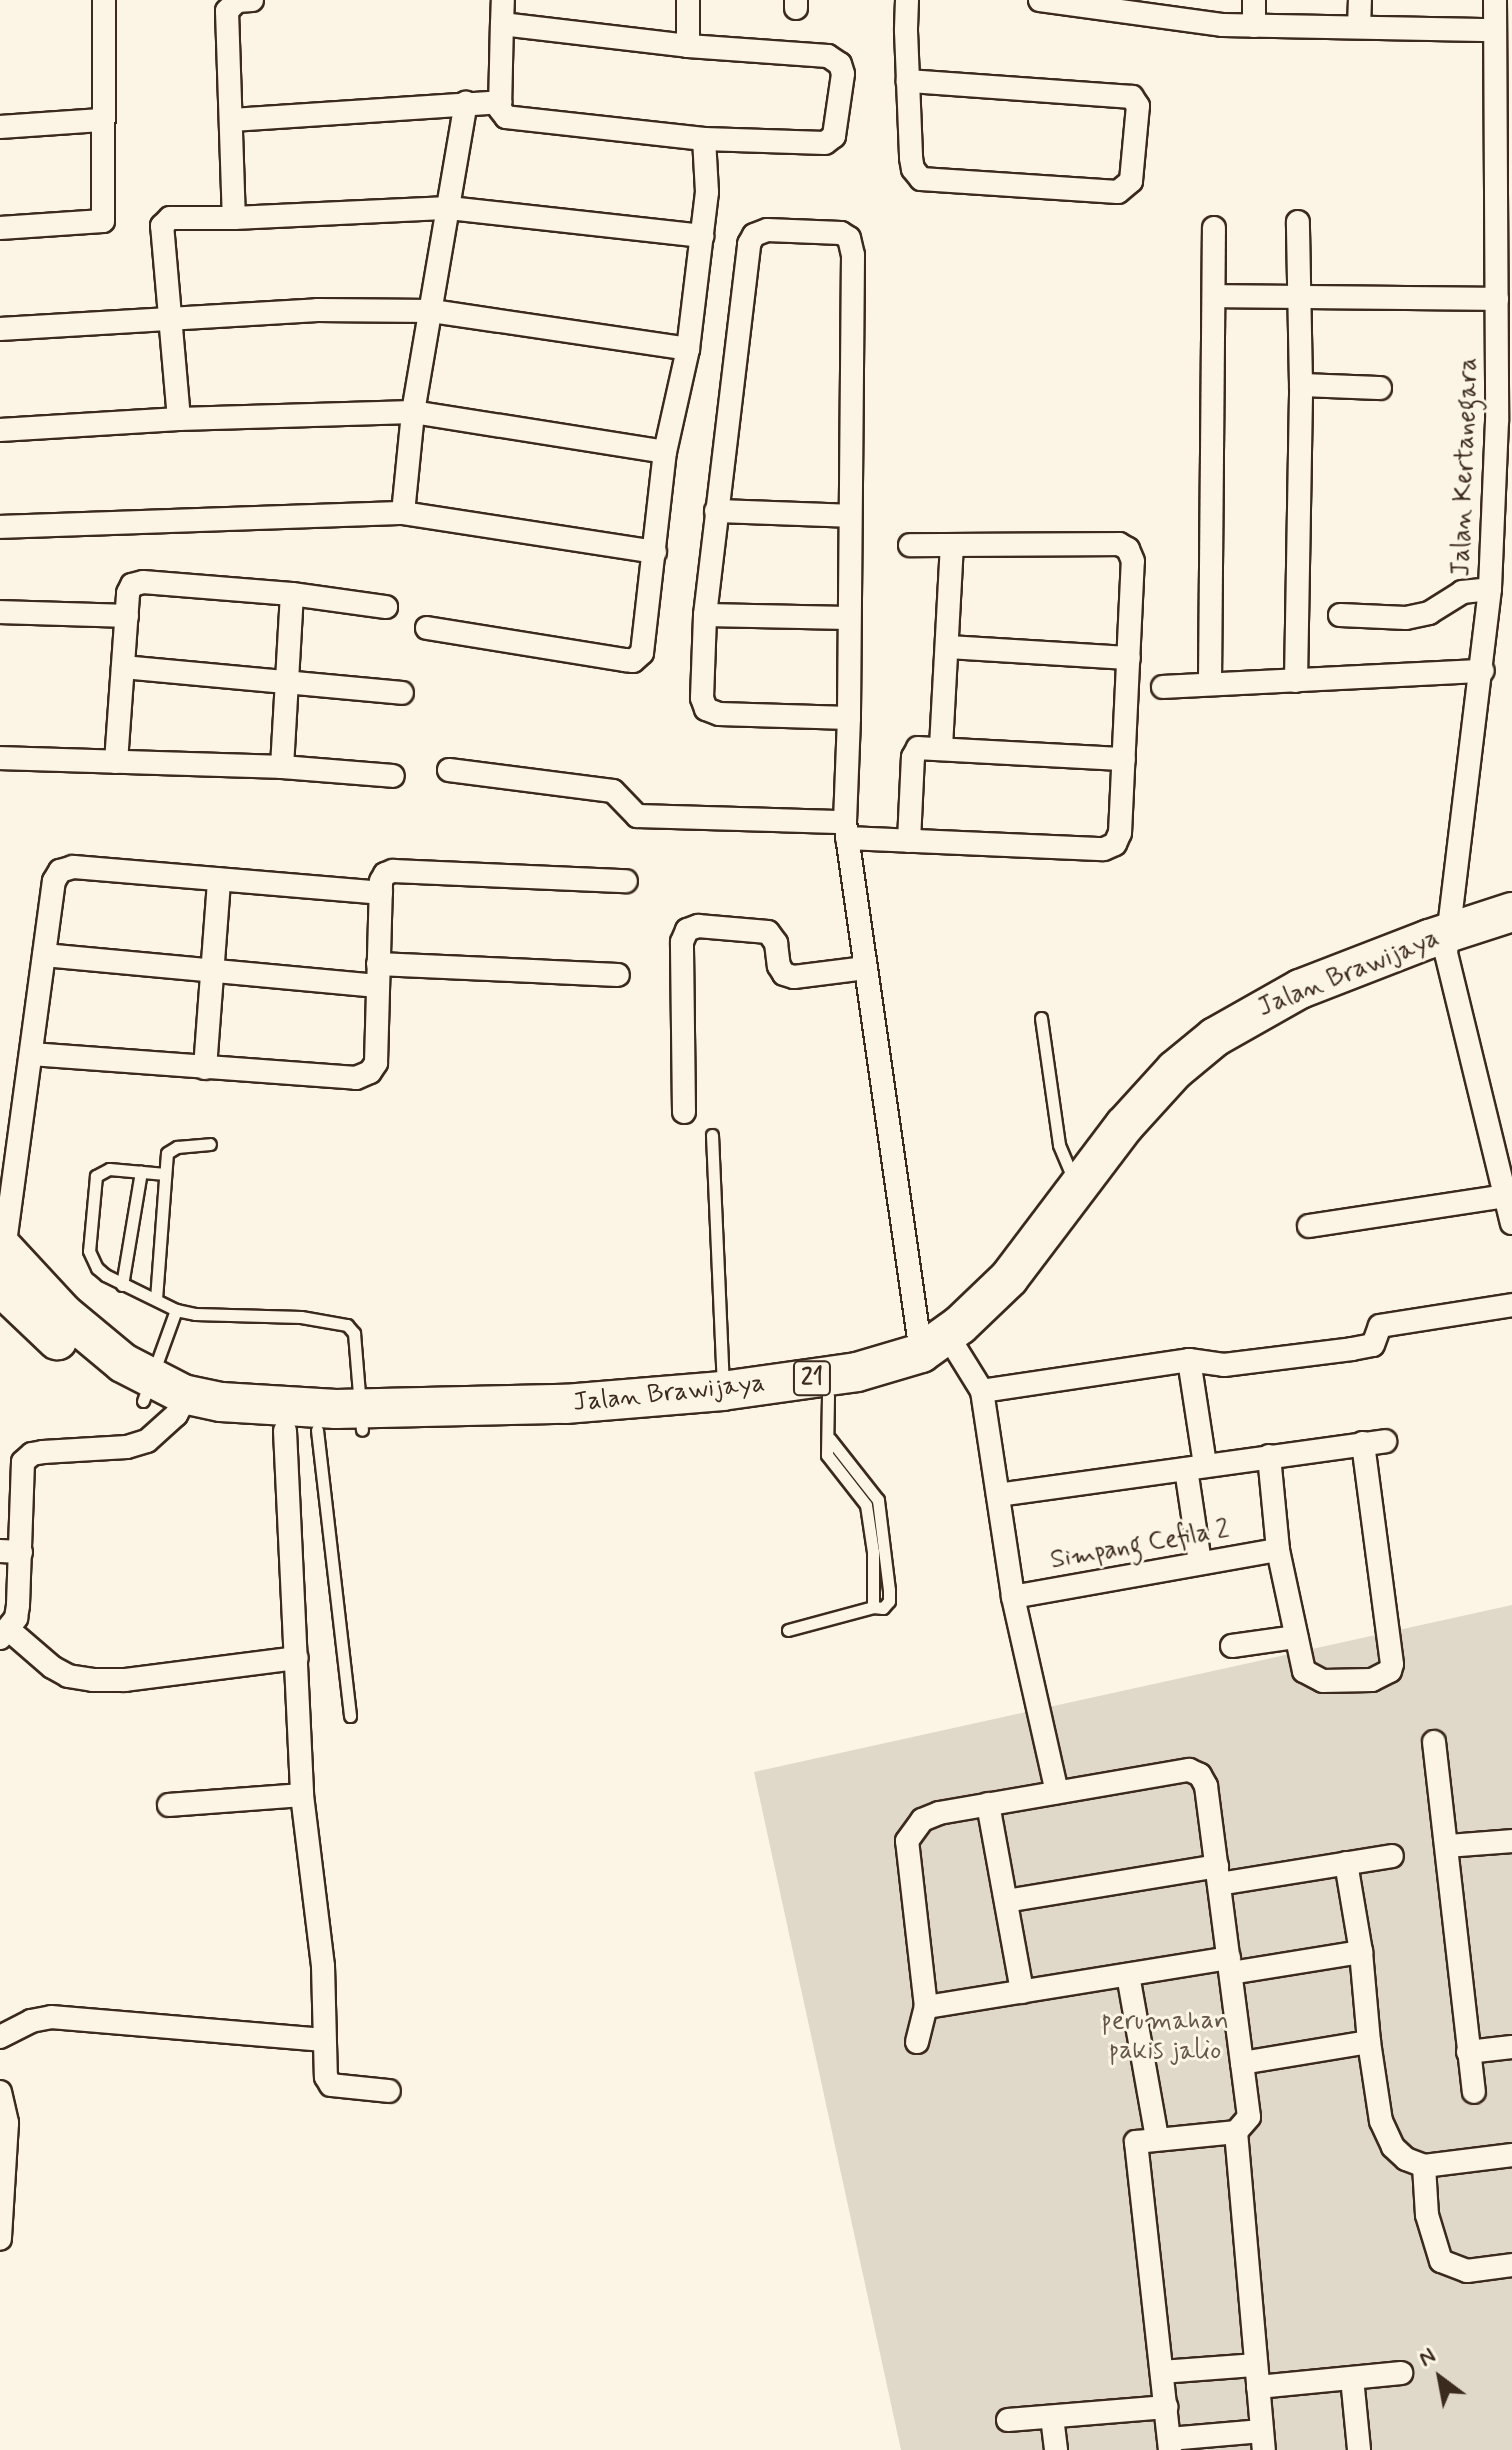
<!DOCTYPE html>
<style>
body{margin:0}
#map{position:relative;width:1512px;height:2450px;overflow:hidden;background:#fcf5e5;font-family:Mynerve,sans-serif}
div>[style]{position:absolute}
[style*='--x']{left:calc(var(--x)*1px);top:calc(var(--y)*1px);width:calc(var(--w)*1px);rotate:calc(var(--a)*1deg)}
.green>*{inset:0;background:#e0d8c8}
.roads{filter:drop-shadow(2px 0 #3b2a1e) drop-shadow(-2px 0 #3b2a1e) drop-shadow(0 2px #3b2a1e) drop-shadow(0 -2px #3b2a1e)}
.service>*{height:11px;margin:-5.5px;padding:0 5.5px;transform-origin:5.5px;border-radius:5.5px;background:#fcf5e5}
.minor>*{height:22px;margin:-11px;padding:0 11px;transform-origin:11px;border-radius:11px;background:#fcf5e5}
.trunk>*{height:38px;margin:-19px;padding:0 19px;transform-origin:19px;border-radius:19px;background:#fcf5e5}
span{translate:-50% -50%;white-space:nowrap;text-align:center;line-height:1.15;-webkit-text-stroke:6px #fcf5e5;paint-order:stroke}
.shield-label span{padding:2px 6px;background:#fcf5e5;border:2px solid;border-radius:6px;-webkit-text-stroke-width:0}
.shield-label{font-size:24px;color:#3b2a1e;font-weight:700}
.street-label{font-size:26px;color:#3b2a1e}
.park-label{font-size:26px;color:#645648}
.north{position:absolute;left:1400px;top:2338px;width:80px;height:80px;-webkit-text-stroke:6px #fcf5e5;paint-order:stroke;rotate:328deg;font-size:22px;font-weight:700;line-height:32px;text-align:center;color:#3b2a1e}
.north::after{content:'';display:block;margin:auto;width:28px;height:36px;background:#3b2a1e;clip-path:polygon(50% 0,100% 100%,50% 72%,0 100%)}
</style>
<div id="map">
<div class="green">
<div style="clip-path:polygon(1512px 1605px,1512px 2450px,901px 2450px,754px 1772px)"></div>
</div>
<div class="roads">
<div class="service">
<div style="--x:1041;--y:1018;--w:128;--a:81.9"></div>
<div style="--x:1059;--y:1145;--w:38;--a:67"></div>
<div style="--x:712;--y:1135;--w:251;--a:87.5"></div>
<div style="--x:165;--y:1174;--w:56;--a:-174.9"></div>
<div style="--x:109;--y:1169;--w:15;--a:152"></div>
<div style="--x:96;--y:1176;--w:75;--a:95.3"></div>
<div style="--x:89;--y:1251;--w:19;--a:65"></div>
<div style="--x:97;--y:1268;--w:11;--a:41"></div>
<div style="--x:105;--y:1275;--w:79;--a:26.2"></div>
<div style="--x:122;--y:1285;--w:115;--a:-80.5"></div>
<div style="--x:156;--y:1299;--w:146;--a:-85.7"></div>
<div style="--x:167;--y:1153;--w:12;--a:-31"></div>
<div style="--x:177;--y:1147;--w:33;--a:-5"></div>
<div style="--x:828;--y:1396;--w:59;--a:91"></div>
<div style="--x:827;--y:1455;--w:63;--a:52"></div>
<div style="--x:866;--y:1505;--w:48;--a:81.5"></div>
<div style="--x:873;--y:1552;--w:55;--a:90"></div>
<div style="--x:873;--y:1607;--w:10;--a:6"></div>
<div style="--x:883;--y:1608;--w:9;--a:-49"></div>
<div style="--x:889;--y:1601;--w:11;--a:-90"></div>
<div style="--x:889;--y:1590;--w:91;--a:-97"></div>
<div style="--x:878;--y:1500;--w:78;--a:-128.2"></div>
<div style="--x:143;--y:1401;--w:97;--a:-70.1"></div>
<div style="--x:176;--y:1310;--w:19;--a:12"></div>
<div style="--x:195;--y:1314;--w:106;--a:1.6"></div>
<div style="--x:301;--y:1317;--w:47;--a:9.9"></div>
<div style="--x:347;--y:1325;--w:11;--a:49"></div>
<div style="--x:354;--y:1333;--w:97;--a:85.3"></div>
<div style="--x:317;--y:1430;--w:288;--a:83.4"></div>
<div style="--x:788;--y:1630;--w:88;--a:-15.1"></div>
</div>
<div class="minor">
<div style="--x:252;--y:0;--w:15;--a:176"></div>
<div style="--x:237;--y:1;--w:14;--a:135"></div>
<div style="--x:227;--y:11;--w:207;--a:88.1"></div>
<div style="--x:234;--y:218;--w:215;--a:-2.7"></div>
<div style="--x:449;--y:208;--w:255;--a:6.3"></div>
<div style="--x:907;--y:0;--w:31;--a:92"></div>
<div style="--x:906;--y:31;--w:127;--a:87.7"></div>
<div style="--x:911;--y:158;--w:11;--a:80"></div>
<div style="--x:913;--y:169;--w:13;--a:51"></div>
<div style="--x:921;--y:179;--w:197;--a:3.8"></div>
<div style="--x:1118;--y:192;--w:17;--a:-40"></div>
<div style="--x:1131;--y:181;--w:75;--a:-84.7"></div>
<div style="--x:1138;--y:106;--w:11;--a:-124"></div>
<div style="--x:1132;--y:97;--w:225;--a:-175.9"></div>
<div style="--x:1040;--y:0;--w:185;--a:7.8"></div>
<div style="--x:1223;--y:25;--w:272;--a:1.1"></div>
<div style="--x:1495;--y:0;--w:421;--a:89.7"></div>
<div style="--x:1497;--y:421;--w:168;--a:92.4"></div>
<div style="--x:1490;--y:589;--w:367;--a:96.9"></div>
<div style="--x:1446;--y:953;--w:278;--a:76.3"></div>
<div style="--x:796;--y:8;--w:8;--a:-90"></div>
<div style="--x:502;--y:24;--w:187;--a:6.7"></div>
<div style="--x:688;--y:46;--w:140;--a:4.1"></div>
<div style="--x:828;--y:56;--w:14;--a:34"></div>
<div style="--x:840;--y:64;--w:10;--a:73"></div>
<div style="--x:843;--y:74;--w:63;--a:98.3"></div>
<div style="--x:834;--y:136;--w:11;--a:142"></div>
<div style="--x:825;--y:143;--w:121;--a:-178.1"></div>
<div style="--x:704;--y:139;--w:199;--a:-173.7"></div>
<div style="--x:506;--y:117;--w:10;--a:-127"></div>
<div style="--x:500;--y:109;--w:85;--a:-88.7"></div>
<div style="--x:502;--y:24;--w:24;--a:-88"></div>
<div style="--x:1254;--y:26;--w:26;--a:-90"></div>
<div style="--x:1359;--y:27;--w:27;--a:-88"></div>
<div style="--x:688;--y:46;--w:46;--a:-90"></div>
<div style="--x:232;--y:120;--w:269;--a:-3.8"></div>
<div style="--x:0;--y:127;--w:101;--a:-4"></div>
<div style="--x:0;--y:228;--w:103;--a:-3.9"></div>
<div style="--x:103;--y:221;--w:221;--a:-89.7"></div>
<div style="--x:1214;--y:296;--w:283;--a:0.6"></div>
<div style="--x:0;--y:329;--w:318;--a:-3.4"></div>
<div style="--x:317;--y:310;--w:115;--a:0.5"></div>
<div style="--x:432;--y:311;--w:259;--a:8.4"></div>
<div style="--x:1301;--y:385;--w:79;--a:2.2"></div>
<div style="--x:179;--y:419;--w:194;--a:-95"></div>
<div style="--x:162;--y:226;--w:11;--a:-45"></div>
<div style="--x:170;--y:218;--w:64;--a:0"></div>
<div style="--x:0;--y:430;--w:179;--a:-3.5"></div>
<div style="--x:179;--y:419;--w:234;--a:-1.7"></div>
<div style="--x:413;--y:412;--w:255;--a:9"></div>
<div style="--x:716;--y:511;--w:134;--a:2.1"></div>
<div style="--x:403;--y:513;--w:101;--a:-84.3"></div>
<div style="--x:413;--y:412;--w:314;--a:-80.3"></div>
<div style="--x:0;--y:527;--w:403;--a:-2"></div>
<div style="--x:403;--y:513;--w:255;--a:8.8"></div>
<div style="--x:0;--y:612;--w:127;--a:1.8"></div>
<div style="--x:705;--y:615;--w:144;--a:1.2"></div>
<div style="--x:1340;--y:615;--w:66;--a:2.6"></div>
<div style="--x:1406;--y:618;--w:24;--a:-12"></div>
<div style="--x:1429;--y:613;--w:39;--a:-32"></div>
<div style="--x:1462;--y:592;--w:28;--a:-6"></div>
<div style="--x:427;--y:628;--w:201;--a:9.2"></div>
<div style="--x:625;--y:660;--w:8;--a:7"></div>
<div style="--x:633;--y:661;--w:12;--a:-42"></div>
<div style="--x:642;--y:653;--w:202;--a:-83.5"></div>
<div style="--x:665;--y:452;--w:106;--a:-77.4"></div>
<div style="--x:688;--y:349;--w:158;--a:-83.1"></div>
<div style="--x:707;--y:192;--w:53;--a:-93.2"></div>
<div style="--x:947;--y:647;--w:182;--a:3.5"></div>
<div style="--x:123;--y:667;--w:280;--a:5.3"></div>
<div style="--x:1296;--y:681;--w:296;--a:-89"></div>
<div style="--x:1301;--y:385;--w:163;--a:-91.1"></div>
<div style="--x:1210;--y:682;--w:454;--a:-89.5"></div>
<div style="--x:1163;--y:687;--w:320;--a:-2.9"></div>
<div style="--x:849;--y:718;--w:130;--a:-178.2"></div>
<div style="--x:719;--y:714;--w:14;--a:-159"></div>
<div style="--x:706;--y:709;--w:12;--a:-110"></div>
<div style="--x:702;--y:698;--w:83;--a:-87.9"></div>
<div style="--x:705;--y:615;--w:374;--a:-83.2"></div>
<div style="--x:749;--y:244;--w:10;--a:-61"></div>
<div style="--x:754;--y:235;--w:14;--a:-21"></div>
<div style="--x:767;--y:230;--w:74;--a:2.3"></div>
<div style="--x:841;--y:233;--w:9;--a:32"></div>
<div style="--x:849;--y:238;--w:17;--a:77"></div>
<div style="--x:853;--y:255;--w:463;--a:90.5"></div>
<div style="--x:849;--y:718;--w:104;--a:92.2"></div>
<div style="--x:845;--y:822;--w:536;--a:81.85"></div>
<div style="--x:941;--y:747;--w:202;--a:-86.9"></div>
<div style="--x:0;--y:758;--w:282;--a:1.8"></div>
<div style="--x:282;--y:767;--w:173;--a:-86.7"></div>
<div style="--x:116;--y:762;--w:169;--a:-85.9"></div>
<div style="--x:128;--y:593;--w:9;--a:-63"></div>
<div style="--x:132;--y:585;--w:11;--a:-15"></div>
<div style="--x:143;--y:582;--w:149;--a:4.6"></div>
<div style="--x:292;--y:594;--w:95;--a:7.9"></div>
<div style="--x:282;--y:767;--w:111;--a:4.6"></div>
<div style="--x:449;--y:770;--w:165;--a:7.3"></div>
<div style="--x:613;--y:791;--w:35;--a:46"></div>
<div style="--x:637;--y:816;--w:208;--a:1.7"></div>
<div style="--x:847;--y:838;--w:257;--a:2.5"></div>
<div style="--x:1104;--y:849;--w:12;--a:-24"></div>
<div style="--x:1115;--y:844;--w:12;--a:-66"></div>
<div style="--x:1120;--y:833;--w:272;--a:-87.3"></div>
<div style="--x:1133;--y:561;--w:13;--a:-113"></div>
<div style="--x:1128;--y:549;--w:10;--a:-151"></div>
<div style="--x:1119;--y:544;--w:209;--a:179.7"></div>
<div style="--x:909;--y:841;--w:84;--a:-87.3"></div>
<div style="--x:913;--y:757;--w:10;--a:-61"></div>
<div style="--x:918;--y:748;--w:206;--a:3.1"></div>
<div style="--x:44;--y:955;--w:335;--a:5.3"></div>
<div style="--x:378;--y:964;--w:240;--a:2.6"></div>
<div style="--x:31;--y:1054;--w:326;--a:4.2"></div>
<div style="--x:356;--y:1078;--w:15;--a:-23"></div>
<div style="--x:370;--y:1072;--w:11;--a:-56"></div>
<div style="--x:376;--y:1063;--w:182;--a:-88.4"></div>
<div style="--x:381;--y:881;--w:8;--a:-60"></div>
<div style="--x:385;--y:874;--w:9;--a:-21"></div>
<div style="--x:393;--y:871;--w:233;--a:2.5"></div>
<div style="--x:205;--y:1068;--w:189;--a:-85.7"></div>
<div style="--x:684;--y:1112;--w:170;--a:-90.7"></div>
<div style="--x:682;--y:942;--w:13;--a:-67"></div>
<div style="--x:687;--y:930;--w:12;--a:-20"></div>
<div style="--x:698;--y:926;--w:70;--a:4.9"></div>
<div style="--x:768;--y:932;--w:14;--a:54"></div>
<div style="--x:776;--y:943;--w:23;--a:83"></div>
<div style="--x:779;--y:966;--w:9;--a:58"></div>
<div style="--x:784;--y:974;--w:10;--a:17"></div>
<div style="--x:794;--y:977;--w:72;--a:-7.2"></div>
<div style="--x:1309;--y:1226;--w:197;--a:-8.7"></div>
<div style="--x:4;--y:1250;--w:372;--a:-82.3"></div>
<div style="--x:54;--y:881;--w:12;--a:-59"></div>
<div style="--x:60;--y:871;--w:14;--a:-17"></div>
<div style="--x:73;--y:867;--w:309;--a:4.8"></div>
<div style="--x:956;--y:1349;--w:49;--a:58.2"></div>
<div style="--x:982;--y:1391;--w:208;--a:81.4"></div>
<div style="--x:1013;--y:1597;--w:200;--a:77.3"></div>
<div style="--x:1189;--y:1360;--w:106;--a:81.3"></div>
<div style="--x:982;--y:1391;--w:209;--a:-8.5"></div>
<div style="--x:1189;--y:1360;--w:35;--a:8"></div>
<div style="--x:1224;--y:1365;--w:129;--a:-7.1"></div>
<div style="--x:1352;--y:1349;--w:21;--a:-11"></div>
<div style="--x:1373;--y:1345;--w:20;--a:-70"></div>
<div style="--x:1380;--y:1326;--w:134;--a:-9"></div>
<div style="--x:285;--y:1431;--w:364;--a:87.3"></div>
<div style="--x:302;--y:1795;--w:172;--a:83"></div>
<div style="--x:323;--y:1966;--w:111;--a:88.5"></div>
<div style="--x:326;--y:2077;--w:9;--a:58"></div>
<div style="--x:331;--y:2085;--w:58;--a:5.9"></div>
<div style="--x:1269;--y:1456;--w:94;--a:84.5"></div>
<div style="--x:1278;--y:1550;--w:124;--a:77.9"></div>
<div style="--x:1304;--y:1671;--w:21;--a:28"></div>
<div style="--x:1323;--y:1681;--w:49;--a:-1.2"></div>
<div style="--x:1372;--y:1680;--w:20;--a:-27"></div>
<div style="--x:1390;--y:1671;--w:7;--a:-74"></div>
<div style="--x:1392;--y:1664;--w:223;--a:-97.5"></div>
<div style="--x:1186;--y:1469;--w:95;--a:81.5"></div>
<div style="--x:998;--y:1495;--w:391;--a:-7.9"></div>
<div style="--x:0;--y:1551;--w:21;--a:3"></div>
<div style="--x:1013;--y:1597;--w:269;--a:-10.1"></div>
<div style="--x:8;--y:1629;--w:58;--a:40.8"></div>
<div style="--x:52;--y:1667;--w:18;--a:29"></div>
<div style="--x:68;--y:1676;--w:25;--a:9"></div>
<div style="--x:93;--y:1680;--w:32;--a:0"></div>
<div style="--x:125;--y:1680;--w:173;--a:-7.3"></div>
<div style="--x:0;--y:1638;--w:26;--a:-51"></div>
<div style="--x:16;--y:1618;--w:13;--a:-81"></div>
<div style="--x:18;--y:1605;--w:143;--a:-88"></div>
<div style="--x:23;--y:1462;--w:12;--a:-42"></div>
<div style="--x:32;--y:1454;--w:11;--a:-10"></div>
<div style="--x:43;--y:1452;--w:84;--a:-3.4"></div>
<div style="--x:127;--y:1447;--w:21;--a:-17"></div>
<div style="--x:147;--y:1441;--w:39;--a:-42"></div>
<div style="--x:176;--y:1415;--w:23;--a:-61"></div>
<div style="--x:1232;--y:1646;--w:65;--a:-8"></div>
<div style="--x:1434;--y:1742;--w:352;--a:83.5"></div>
<div style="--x:988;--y:1804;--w:191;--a:79.7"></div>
<div style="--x:169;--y:1805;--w:133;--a:-4.3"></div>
<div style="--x:1447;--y:1846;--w:65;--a:-4.4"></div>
<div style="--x:1346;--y:1863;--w:90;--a:80.4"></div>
<div style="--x:1361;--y:1952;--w:90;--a:84.9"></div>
<div style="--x:1369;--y:2042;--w:80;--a:81.4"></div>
<div style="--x:1381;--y:2121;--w:29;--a:65"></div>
<div style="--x:1393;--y:2147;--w:18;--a:43"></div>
<div style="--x:1406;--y:2159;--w:19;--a:21"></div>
<div style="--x:1424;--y:2166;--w:89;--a:-7.1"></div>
<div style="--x:1219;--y:1884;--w:175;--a:-9.2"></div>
<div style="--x:1006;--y:1901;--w:214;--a:-9.4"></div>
<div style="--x:1229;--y:1958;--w:307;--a:170.8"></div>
<div style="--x:926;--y:2007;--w:167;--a:-96.5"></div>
<div style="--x:907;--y:1841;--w:26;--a:-54"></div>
<div style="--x:922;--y:1820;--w:18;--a:-22"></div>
<div style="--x:939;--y:1813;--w:254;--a:-9.8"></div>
<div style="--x:1189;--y:1770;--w:12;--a:24"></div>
<div style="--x:1200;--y:1775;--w:13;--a:61"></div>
<div style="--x:1206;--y:1786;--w:279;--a:82.6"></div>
<div style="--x:1242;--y:2063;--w:54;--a:82.6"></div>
<div style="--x:1249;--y:2117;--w:20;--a:131"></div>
<div style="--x:1236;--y:2132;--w:319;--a:85"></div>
<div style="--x:1231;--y:1973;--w:132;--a:-9.2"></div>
<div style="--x:1128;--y:1975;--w:166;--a:79.9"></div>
<div style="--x:0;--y:2037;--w:35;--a:-27"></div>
<div style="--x:31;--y:2021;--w:20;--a:-11"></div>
<div style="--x:51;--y:2017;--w:274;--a:4.8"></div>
<div style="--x:917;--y:2042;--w:36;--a:-76"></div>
<div style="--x:1468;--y:2052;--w:44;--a:-6.5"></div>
<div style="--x:1242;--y:2063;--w:129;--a:-9.4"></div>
<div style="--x:0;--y:2092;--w:32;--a:77"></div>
<div style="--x:7;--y:2123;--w:116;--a:93.5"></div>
<div style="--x:1424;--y:2166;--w:49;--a:86.5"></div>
<div style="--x:1427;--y:2215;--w:48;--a:73.1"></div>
<div style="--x:1441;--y:2261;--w:28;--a:21"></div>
<div style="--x:1467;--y:2271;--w:45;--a:-7.6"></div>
<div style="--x:1162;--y:2372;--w:94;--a:-4.3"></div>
<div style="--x:1352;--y:2378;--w:72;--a:84.4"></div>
<div style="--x:1258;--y:2387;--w:144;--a:-5.6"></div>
<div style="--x:1052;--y:2417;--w:33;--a:83"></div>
<div style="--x:1008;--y:2420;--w:159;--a:-4.7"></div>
<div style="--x:1169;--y:2439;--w:93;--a:-4.9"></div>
<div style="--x:1170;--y:2450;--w:310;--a:-96.3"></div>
<div style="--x:1136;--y:2142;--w:100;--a:-5.7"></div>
</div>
<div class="trunk">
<div style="--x:0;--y:1245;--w:93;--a:47.2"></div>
<div style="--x:63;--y:1313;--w:78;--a:39.8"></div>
<div style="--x:123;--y:1363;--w:68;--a:27.3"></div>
<div style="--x:183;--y:1394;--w:39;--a:12"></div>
<div style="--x:221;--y:1402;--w:115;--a:3.5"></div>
<div style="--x:336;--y:1409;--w:229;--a:-1.3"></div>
<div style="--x:565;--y:1404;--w:158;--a:-4.7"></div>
<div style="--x:722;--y:1391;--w:136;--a:-8"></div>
<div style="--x:857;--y:1372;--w:67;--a:-16.5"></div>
<div style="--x:921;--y:1353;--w:48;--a:-35.7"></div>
<div style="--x:960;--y:1325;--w:68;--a:-43.8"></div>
<div style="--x:1009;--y:1278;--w:191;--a:-52.9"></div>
<div style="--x:1124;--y:1126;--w:76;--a:-47.7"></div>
<div style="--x:1175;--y:1070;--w:52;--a:-39.5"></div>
<div style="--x:1215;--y:1037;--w:98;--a:-29.5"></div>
<div style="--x:1300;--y:989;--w:138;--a:-21.2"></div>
<div style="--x:1429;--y:939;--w:87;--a:-18"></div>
<div style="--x:0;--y:1286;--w:79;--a:43.5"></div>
</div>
</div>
<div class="shield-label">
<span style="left:812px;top:1378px">21</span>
</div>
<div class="street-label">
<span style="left:1466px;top:467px;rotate:-88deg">Jalan Kertanegara</span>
<span style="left:1349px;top:974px;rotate:-22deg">Jalan Brawijaya</span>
<span style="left:669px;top:1394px;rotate:-6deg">Jalan Brawijaya</span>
<span style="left:1140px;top:1546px;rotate:-10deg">Simpang Cefila 2</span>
</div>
<div class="park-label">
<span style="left:1165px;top:2037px">perumahan<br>pakis jalio</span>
</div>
<div class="north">N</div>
</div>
